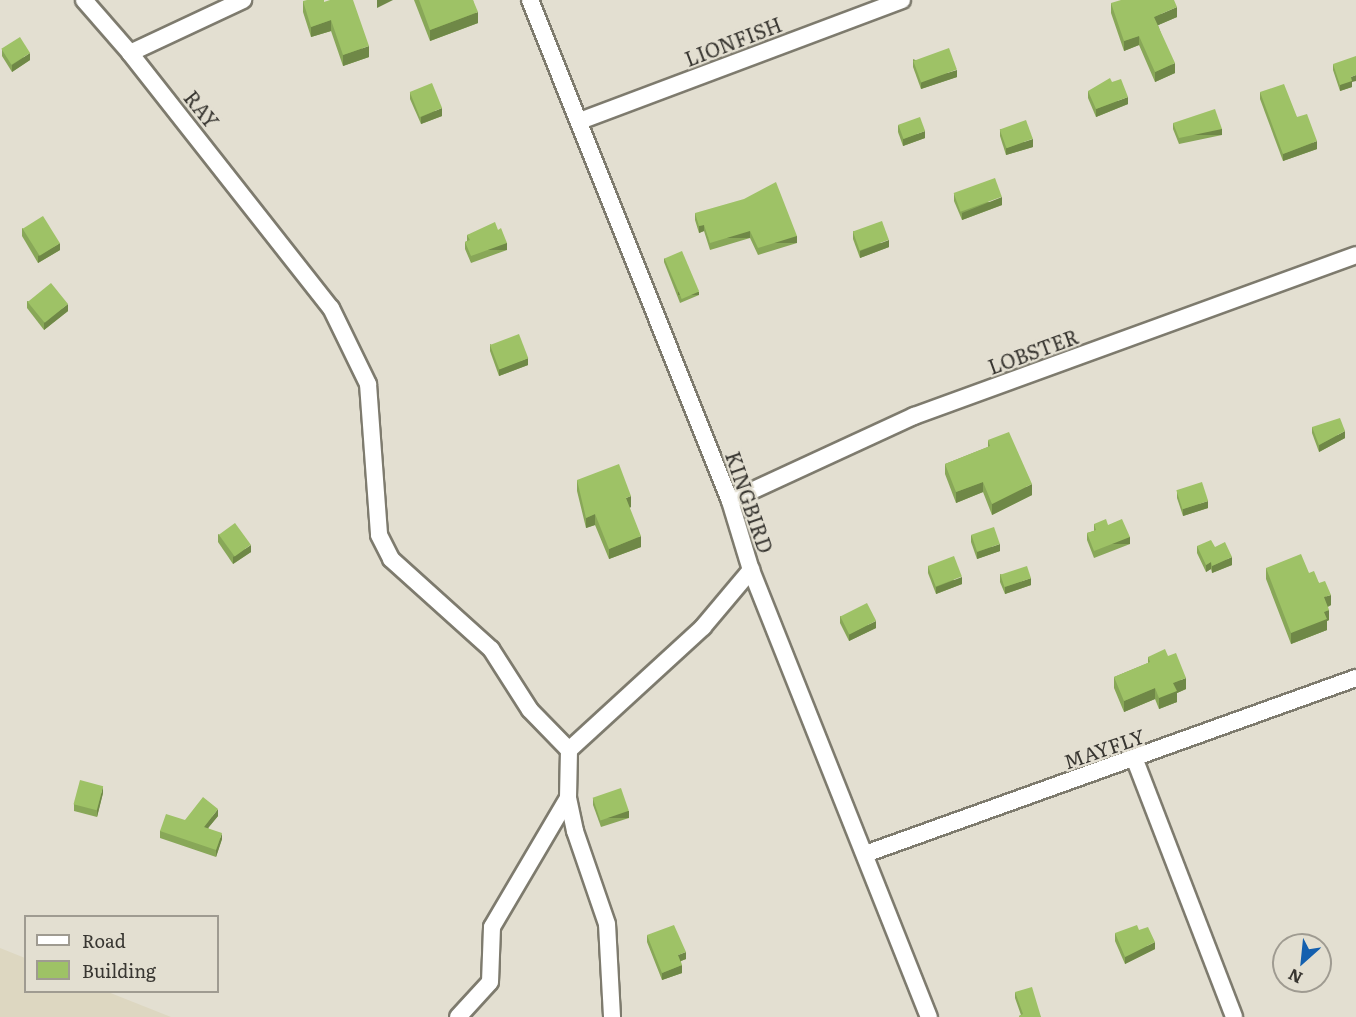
<!DOCTYPE html>
<style>
body{margin:0}
#map{position:relative;width:1356px;height:1017px;overflow:hidden;background:#e3dfd1;font-family:Literata,serif}
div>[style]{position:absolute}
[style*='--x']{left:calc(var(--x)*1px);top:calc(var(--y)*1px);width:calc(var(--w)*1px);rotate:calc(var(--a)*1deg)}
.built>*{inset:0;background:#ddd7c1}
.roads{filter:drop-shadow(2px 0 #7e7b6e) drop-shadow(-2px 0 #7e7b6e) drop-shadow(0 2px #7e7b6e) drop-shadow(0 -2px #7e7b6e)}
.minor>*{height:16px;margin:-8px;padding:0 8px;transform-origin:8px;border-radius:8px;background:#fff}
.wall>*{inset:0;background:#88a758}
.shaded-wall>*{inset:0;background:#6f8847;transform-origin:0 0}
.building>*{inset:0;background:#9ec266;transform-origin:0 0}
span{translate:-50% -50%;white-space:nowrap;text-align:center;line-height:1.15;-webkit-text-stroke:4.5px #e3dfd1;paint-order:stroke}
.street-label{font-size:20px;color:#383631}
.legend{position:absolute;left:24px;top:915px;width:195px;height:78px;box-sizing:border-box;background:#e3dfd1;border:2px solid #9f9b91;margin:0;padding:8px 10px;list-style:none;font-size:18px;color:#383631}
.legend li{display:flex;align-items:center;gap:12px;height:30px}
.legend b{width:30px;border:2px solid #9f9b91}
.north{position:absolute;left:1272px;top:933px;width:60px;height:60px;box-sizing:border-box;background:#e3dfd1;border:2px solid #9f9b91;border-radius:50%;rotate:207deg;font-size:16px;font-weight:700;line-height:24px;text-align:center;color:#383631}
.north::after{content:'';display:block;margin:auto;width:21px;height:27px;background:#1460af;clip-path:polygon(50% 0,100% 100%,50% 72%,0 100%)}
</style>
<div id="map">
<div class="built">
<div style="clip-path:polygon(0 948px,25px 958px,26px 992px,108px 992px,171px 1017px,0 1017px)"></div>
</div>
<div class="roads">
<div class="minor">
<div style="--x:84;--y:0;--w:70;--a:49"></div>
<div style="--x:130;--y:53;--w:325;--a:51.8"></div>
<div style="--x:331;--y:308;--w:85;--a:64"></div>
<div style="--x:368;--y:384;--w:151;--a:85.8"></div>
<div style="--x:379;--y:535;--w:27;--a:63"></div>
<div style="--x:391;--y:559;--w:135;--a:42"></div>
<div style="--x:491;--y:649;--w:72;--a:57.4"></div>
<div style="--x:530;--y:710;--w:56;--a:45.7"></div>
<div style="--x:530;--y:0;--w:539;--a:68.24"></div>
<div style="--x:730;--y:501;--w:72;--a:73.1"></div>
<div style="--x:751;--y:570;--w:481;--a:68.3"></div>
<div style="--x:130;--y:53;--w:125;--a:-25.1"></div>
<div style="--x:580;--y:121;--w:344;--a:-20.6"></div>
<div style="--x:730;--y:501;--w:203;--a:-24.8"></div>
<div style="--x:914;--y:416;--w:470;--a:-20"></div>
<div style="--x:1135;--y:760;--w:275;--a:68.9"></div>
<div style="--x:568;--y:798;--w:34;--a:78"></div>
<div style="--x:575;--y:831;--w:98;--a:71"></div>
<div style="--x:607;--y:924;--w:93;--a:86.9"></div>
<div style="--x:865;--y:854;--w:522;--a:-19.72"></div>
<div style="--x:458;--y:1017;--w:47;--a:-47.6"></div>
<div style="--x:490;--y:982;--w:55;--a:-87.9"></div>
<div style="--x:492;--y:927;--w:150;--a:-59.5"></div>
<div style="--x:568;--y:798;--w:48;--a:-88.8"></div>
<div style="--x:569;--y:750;--w:182;--a:-42.5"></div>
<div style="--x:703;--y:627;--w:75;--a:-49.9"></div>
</div>
</div>
<div class="wall">
<div style="clip-path:polygon(414px 0,473px 0,478px 23px,430px 41px)"></div>
<div style="clip-path:polygon(303px 1px,324px 2px,369px 57px,343px 66px,331px 31px,311px 37px,303px 12px)"></div>
<div style="clip-path:polygon(1111px 3px,1177px 17px,1158px 25px,1175px 73px,1155px 82px,1139px 45px,1124px 51px,1111px 13px)"></div>
<div style="clip-path:polygon(2px 49px,30px 60px,12px 72px,2px 56px)"></div>
<div style="clip-path:polygon(913px 59px,957px 77px,921px 89px,913px 67px)"></div>
<div style="clip-path:polygon(1333px 64px,1352px 82px,1352px 87px,1340px 91px,1333px 70px)"></div>
<div style="clip-path:polygon(1088px 91px,1128px 104px,1096px 117px,1088px 98px)"></div>
<div style="clip-path:polygon(410px 92px,442px 116px,421px 124px,410px 99px)"></div>
<div style="clip-path:polygon(1260px 92px,1297px 117px,1317px 149px,1283px 161px,1260px 99px)"></div>
<div style="clip-path:polygon(1173px 123px,1222px 135px,1179px 144px,1173px 129px)"></div>
<div style="clip-path:polygon(898px 125px,925px 138px,903px 146px,898px 132px)"></div>
<div style="clip-path:polygon(1000px 129px,1033px 147px,1006px 155px,1000px 136px)"></div>
<div style="clip-path:polygon(954px 194px,1002px 205px,962px 220px,954px 201px)"></div>
<div style="clip-path:polygon(695px 213px,797px 243px,758px 255px,750px 238px,710px 250px,704px 231px,699px 233px,695px 220px)"></div>
<div style="clip-path:polygon(22px 228px,60px 250px,38px 263px,22px 236px)"></div>
<div style="clip-path:polygon(498px 230px,507px 250px,471px 263px,465px 249px,465px 242px,467px 241px,467px 235px)"></div>
<div style="clip-path:polygon(853px 231px,889px 247px,860px 258px,853px 239px)"></div>
<div style="clip-path:polygon(664px 258px,699px 295px,680px 303px,664px 262px)"></div>
<div style="clip-path:polygon(27px 301px,68px 311px,44px 330px,27px 308px)"></div>
<div style="clip-path:polygon(490px 344px,528px 365px,499px 376px,490px 351px)"></div>
<div style="clip-path:polygon(1312px 427px,1345px 438px,1319px 452px,1312px 433px)"></div>
<div style="clip-path:polygon(988px 440px,1032px 495px,992px 515px,983px 492px,956px 503px,945px 474px,945px 464px,988px 447px)"></div>
<div style="clip-path:polygon(577px 480px,631px 507px,629px 508px,641px 547px,609px 559px,595px 525px,586px 528px,577px 491px)"></div>
<div style="clip-path:polygon(1177px 491px,1208px 508px,1183px 516px,1177px 498px)"></div>
<div style="clip-path:polygon(1094px 524px,1108px 525px,1130px 544px,1094px 558px,1087px 540px,1087px 533px,1094px 531px)"></div>
<div style="clip-path:polygon(218px 534px,251px 552px,233px 564px,218px 542px)"></div>
<div style="clip-path:polygon(971px 535px,1000px 551px,977px 559px,971px 542px)"></div>
<div style="clip-path:polygon(1197px 546px,1215px 547px,1232px 565px,1212px 573px,1211px 569px,1206px 572px,1197px 553px)"></div>
<div style="clip-path:polygon(928px 566px,962px 584px,936px 594px,928px 573px)"></div>
<div style="clip-path:polygon(1266px 568px,1309px 573px,1319px 583px,1331px 605px,1328px 607px,1329px 620px,1327px 621px,1327px 630px,1291px 644px,1266px 579px)"></div>
<div style="clip-path:polygon(1000px 574px,1031px 585px,1005px 594px,1000px 582px)"></div>
<div style="clip-path:polygon(840px 616px,876px 628px,849px 641px,840px 623px)"></div>
<div style="clip-path:polygon(1168px 656px,1186px 689px,1177px 693px,1177px 702px,1159px 709px,1155px 699px,1124px 712px,1114px 688px,1114px 677px,1148px 663px,1148px 657px)"></div>
<div style="clip-path:polygon(103px 793px,97px 817px,74px 811px,74px 804px)"></div>
<div style="clip-path:polygon(593px 798px,629px 818px,601px 827px,593px 805px)"></div>
<div style="clip-path:polygon(218px 816px,208px 828px,222px 839px,216px 857px,160px 838px,160px 831px,185px 820px)"></div>
<div style="clip-path:polygon(1115px 933px,1155px 949px,1125px 964px,1115px 941px)"></div>
<div style="clip-path:polygon(647px 935px,686px 959px,681px 961px,682px 973px,662px 980px,647px 942px)"></div>
<div style="clip-path:polygon(1015px 992px,1041px 1017px,1019px 1017px,1019px 1016px,1021px 1015px,1015px 998px)"></div>
</div>
<div class="shaded-wall">
<div style="clip-path:polygon(377px 0,393px 0,377px 8px)"></div>
<div style="clip-path:polygon(1177px 7px,1177px 17px,1154px 27px,1154px 17px)"></div>
<div style="clip-path:polygon(478px 12px,478px 23px,430px 41px,430px 30px)"></div>
<div style="clip-path:polygon(331px 20px,331px 31px,311px 37px,311px 27px)"></div>
<div style="clip-path:polygon(1139px 36px,1139px 45px,1124px 51px,1124px 41px)"></div>
<div style="clip-path:polygon(369px 46px,369px 57px,343px 66px,343px 55px)"></div>
<div style="clip-path:polygon(30px 53px,30px 60px,12px 72px,12px 65px)"></div>
<div style="clip-path:polygon(1175px 63px,1175px 73px,1155px 82px,1155px 72px)"></div>
<div style="clip-path:polygon(957px 70px,957px 77px,921px 89px,921px 81px)"></div>
<div style="clip-path:polygon(1356px 75px,1356px 81px,1352px 82px,1352px 87px,1340px 91px,1340px 85px,1351px 77px)"></div>
<div style="clip-path:polygon(1128px 97px,1128px 104px,1096px 117px,1096px 109px)"></div>
<div style="clip-path:polygon(442px 108px,442px 116px,421px 124px,421px 117px)"></div>
<div style="left:1222px;top:129px;width:6px;height:44px;rotate:90deg"></div>
<div style="clip-path:polygon(925px 131px,925px 138px,903px 146px,903px 139px)"></div>
<div style="clip-path:polygon(1033px 139px,1033px 147px,1006px 155px,1006px 148px)"></div>
<div style="clip-path:polygon(1317px 141px,1317px 149px,1283px 161px,1283px 154px)"></div>
<div style="clip-path:polygon(1002px 197px,1002px 205px,962px 220px,962px 213px)"></div>
<div style="clip-path:polygon(704px 225px,704px 231px,699px 233px,699px 226px)"></div>
<div style="left:750px;top:231px;width:7px;height:42px;rotate:90deg"></div>
<div style="left:797px;top:236px;width:7px;height:41px;rotate:90deg"></div>
<div style="clip-path:polygon(889px 240px,889px 247px,860px 258px,860px 251px)"></div>
<div style="clip-path:polygon(60px 243px,60px 250px,38px 263px,38px 256px)"></div>
<div style="left:507px;top:243px;width:7px;height:38px;rotate:90deg"></div>
<div style="left:699px;top:292px;width:3px;height:21px;rotate:90deg"></div>
<div style="clip-path:polygon(68px 304px,68px 311px,44px 330px,44px 322px)"></div>
<div style="clip-path:polygon(528px 358px,528px 365px,499px 376px,499px 369px)"></div>
<div style="clip-path:polygon(1345px 431px,1345px 438px,1319px 452px,1319px 445px)"></div>
<div style="clip-path:polygon(983px 482px,983px 492px,956px 503px,956px 492px)"></div>
<div style="clip-path:polygon(1032px 484px,1032px 495px,992px 515px,992px 504px)"></div>
<div style="clip-path:polygon(631px 496px,631px 507px,626px 509px,626px 498px)"></div>
<div style="clip-path:polygon(1208px 501px,1208px 508px,1183px 516px,1183px 509px)"></div>
<div style="clip-path:polygon(595px 514px,595px 525px,586px 528px,586px 518px)"></div>
<div style="clip-path:polygon(641px 536px,641px 547px,609px 559px,609px 549px)"></div>
<div style="left:1130px;top:537px;width:7px;height:39px;rotate:90deg"></div>
<div style="clip-path:polygon(1000px 544px,1000px 551px,977px 559px,977px 552px)"></div>
<div style="clip-path:polygon(251px 545px,251px 552px,233px 564px,233px 557px)"></div>
<div style="clip-path:polygon(1232px 557px,1232px 565px,1212px 573px,1212px 566px)"></div>
<div style="clip-path:polygon(1211px 562px,1211px 569px,1206px 572px,1206px 565px)"></div>
<div style="clip-path:polygon(962px 577px,962px 584px,936px 594px,936px 587px)"></div>
<div style="clip-path:polygon(1031px 578px,1031px 585px,1005px 594px,1005px 587px)"></div>
<div style="clip-path:polygon(1331px 595px,1331px 605px,1324px 608px,1324px 597px)"></div>
<div style="clip-path:polygon(1329px 610px,1329px 620px,1327px 621px,1327px 630px,1291px 644px,1291px 633px,1324px 612px)"></div>
<div style="clip-path:polygon(876px 621px,876px 628px,849px 641px,849px 634px)"></div>
<div style="clip-path:polygon(1186px 678px,1186px 689px,1177px 693px,1177px 702px,1159px 709px,1159px 698px,1173px 683px)"></div>
<div style="clip-path:polygon(1155px 688px,1155px 699px,1124px 712px,1124px 701px)"></div>
<div style="clip-path:polygon(103px 786px,103px 793px,97px 817px,97px 810px)"></div>
<div style="clip-path:polygon(218px 809px,218px 816px,204px 833px,204px 827px)"></div>
<div style="left:629px;top:811px;width:7px;height:29px;rotate:90deg"></div>
<div style="clip-path:polygon(222px 833px,222px 839px,216px 857px,216px 850px)"></div>
<div style="clip-path:polygon(1155px 942px,1155px 949px,1125px 964px,1125px 957px)"></div>
<div style="clip-path:polygon(686px 952px,686px 959px,678px 962px,678px 955px)"></div>
<div style="clip-path:polygon(682px 965px,682px 973px,662px 980px,662px 973px)"></div>
</div>
<div class="building">
<div style="clip-path:polygon(307px 0,324px 0,324px 2px,330px 0,353px 0,369px 46px,343px 55px,331px 20px,311px 27px,303px 1px)"></div>
<div style="clip-path:polygon(419px 0,473px 0,478px 12px,430px 30px)"></div>
<div style="clip-path:polygon(1121px 0,1174px 0,1177px 7px,1154px 17px,1175px 63px,1155px 72px,1139px 36px,1124px 41px,1111px 3px)"></div>
<div style="left:20px;top:37px;width:19px;height:22px;rotate:58deg"></div>
<div style="left:949px;top:48px;width:23px;height:38px;rotate:70deg"></div>
<div style="clip-path:polygon(1356px 56px,1356px 75px,1351px 77px,1352px 81px,1340px 85px,1333px 64px)"></div>
<div style="clip-path:polygon(1110px 78px,1112px 82px,1121px 79px,1128px 97px,1096px 109px,1088px 91px)"></div>
<div style="left:432px;top:83px;width:27px;height:24px;rotate:68deg"></div>
<div style="clip-path:polygon(1284px 84px,1297px 117px,1307px 114px,1317px 141px,1283px 154px,1260px 92px)"></div>
<div style="clip-path:polygon(1215px 109px,1222px 129px,1179px 138px,1173px 123px)"></div>
<div style="left:920px;top:117px;width:15px;height:23px;rotate:70deg"></div>
<div style="left:1026px;top:120px;width:20px;height:28px;rotate:70deg"></div>
<div style="left:995px;top:178px;width:20px;height:44px;rotate:70deg"></div>
<div style="clip-path:polygon(776px 182px,797px 236px,758px 248px,750px 231px,710px 243px,704px 225px,699px 226px,695px 213px,744px 199px)"></div>
<div style="left:43px;top:216px;width:32px;height:24px;rotate:58deg"></div>
<div style="left:882px;top:221px;width:20px;height:31px;rotate:70deg"></div>
<div style="clip-path:polygon(495px 222px,498px 230px,501px 228px,507px 243px,471px 256px,465px 242px,470px 240px,467px 235px)"></div>
<div style="left:682px;top:251px;width:44px;height:19px;rotate:67deg"></div>
<div style="left:51px;top:283px;width:27px;height:30px;rotate:51deg"></div>
<div style="left:519px;top:334px;width:26px;height:31px;rotate:69deg"></div>
<div style="clip-path:polygon(1340px 418px,1345px 431px,1319px 445px,1312px 427px)"></div>
<div style="clip-path:polygon(1009px 432px,1032px 484px,992px 504px,983px 482px,956px 492px,945px 464px,990px 446px,988px 440px)"></div>
<div style="clip-path:polygon(619px 464px,631px 496px,626px 498px,641px 536px,609px 549px,595px 514px,586px 518px,577px 480px)"></div>
<div style="left:1202px;top:482px;width:20px;height:27px;rotate:72deg"></div>
<div style="clip-path:polygon(1106px 519px,1108px 525px,1122px 519px,1130px 537px,1094px 551px,1087px 533px,1096px 530px,1094px 524px)"></div>
<div style="left:235px;top:523px;width:27px;height:20px;rotate:54deg"></div>
<div style="left:994px;top:527px;width:18px;height:24px;rotate:71deg"></div>
<div style="clip-path:polygon(1211px 540px,1215px 547px,1225px 542px,1232px 557px,1212px 566px,1211px 562px,1206px 565px,1197px 546px)"></div>
<div style="clip-path:polygon(1301px 554px,1309px 573px,1314px 571px,1319px 583px,1325px 581px,1331px 595px,1324px 597px,1329px 610px,1324px 612px,1327px 619px,1291px 633px,1266px 568px)"></div>
<div style="left:954px;top:556px;width:22px;height:28px;rotate:69deg"></div>
<div style="left:1027px;top:566px;width:13px;height:28px;rotate:72deg"></div>
<div style="left:867px;top:603px;width:20px;height:30px;rotate:63deg"></div>
<div style="clip-path:polygon(1165px 649px,1168px 656px,1176px 653px,1186px 678px,1173px 683px,1177px 691px,1159px 698px,1155px 688px,1124px 701px,1114px 677px,1150px 662px,1148px 657px)"></div>
<div style="left:80px;top:780px;width:24px;height:25px;rotate:15deg"></div>
<div style="left:621px;top:788px;width:24px;height:30px;rotate:71deg"></div>
<div style="clip-path:polygon(203px 797px,218px 809px,204px 827px,222px 833px,216px 850px,160px 831px,166px 814px,185px 820px)"></div>
<div style="clip-path:polygon(674px 925px,686px 952px,678px 955px,682px 965px,662px 973px,647px 935px)"></div>
<div style="clip-path:polygon(1137px 925px,1139px 930px,1148px 927px,1155px 942px,1125px 957px,1115px 933px)"></div>
<div style="clip-path:polygon(1032px 987px,1041px 1017px,1019px 1017px,1019px 1016px,1023px 1014px,1015px 992px)"></div>
</div>
<div class="street-label">
<span style="left:733px;top:41px;rotate:-21deg">LIONFISH</span>
<span style="left:202px;top:109px;rotate:51deg">RAY</span>
<span style="left:1033px;top:351px;rotate:-20deg">LOBSTER</span>
<span style="left:750px;top:502px;rotate:71deg">KINGBIRD</span>
<span style="left:1104px;top:748px;rotate:-19deg">MAYFLY</span>
</div>
<ul class="legend">
<li><b style="height:8px;background:#fff"></b>Road</li>
<li><b style="height:16px;background:#9ec266"></b>Building</li>
</ul>
<div class="north">N</div>
</div>
